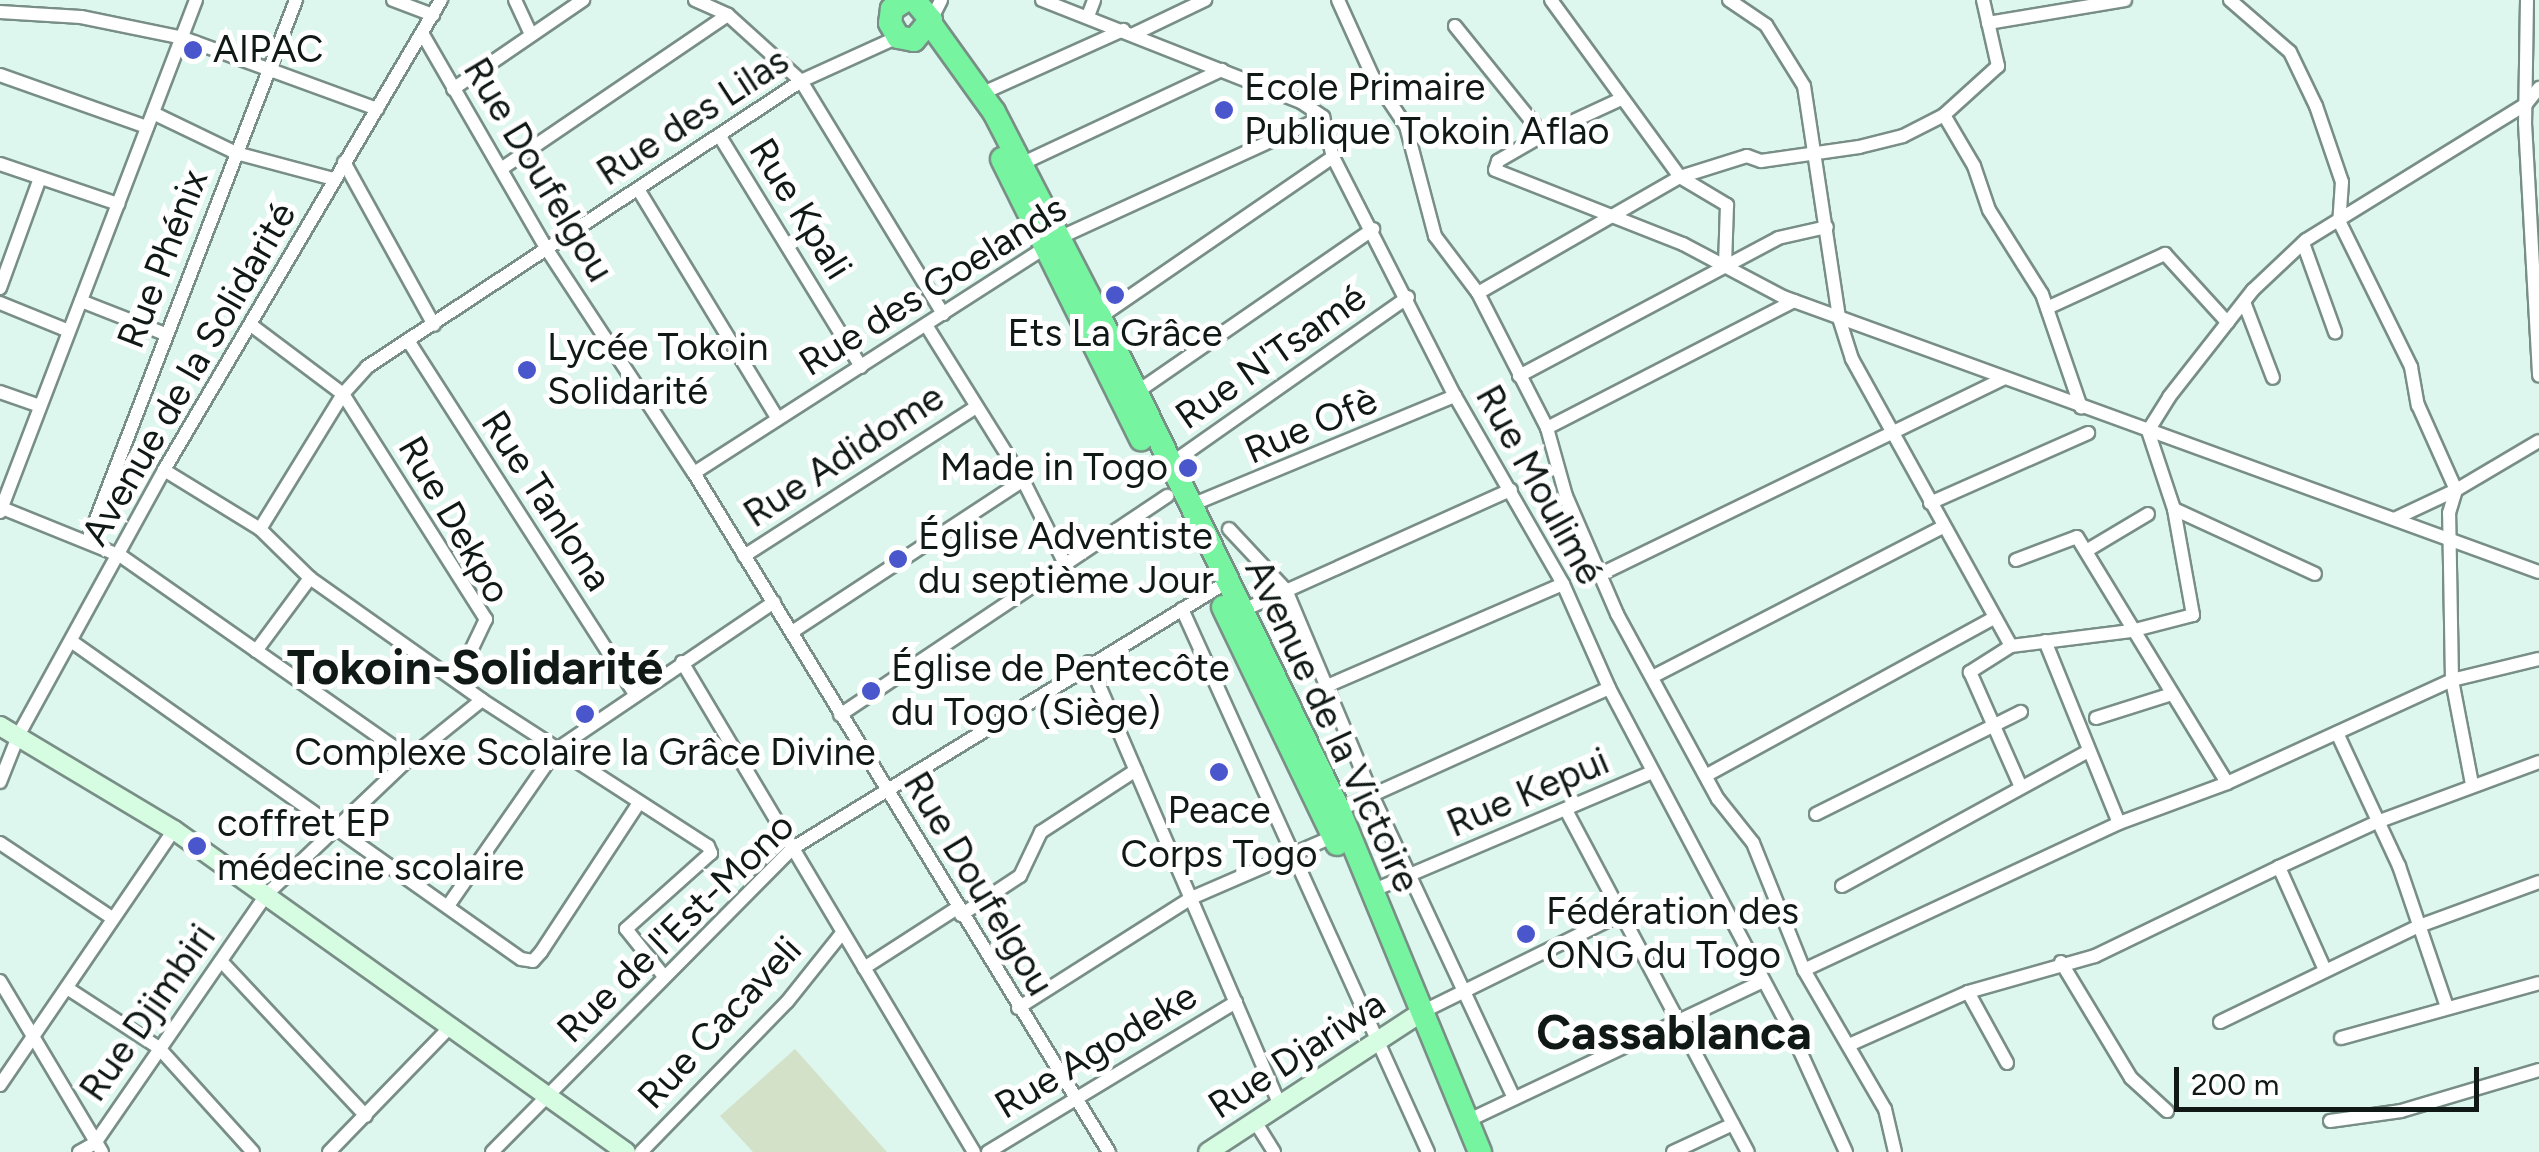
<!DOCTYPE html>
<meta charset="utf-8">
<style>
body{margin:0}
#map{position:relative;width:2539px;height:1152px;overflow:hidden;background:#def7ee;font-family:Figtree,sans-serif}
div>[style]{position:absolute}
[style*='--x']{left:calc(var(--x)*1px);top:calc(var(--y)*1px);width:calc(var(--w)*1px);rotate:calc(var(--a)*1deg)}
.green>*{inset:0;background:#d2e1c8}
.roads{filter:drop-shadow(2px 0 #788e86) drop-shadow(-2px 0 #788e86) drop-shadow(0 2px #788e86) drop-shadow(0 -2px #788e86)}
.street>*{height:12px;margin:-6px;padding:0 6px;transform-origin:6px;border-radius:6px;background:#fff}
.secondary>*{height:18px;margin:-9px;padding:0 9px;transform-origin:9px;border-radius:9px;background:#d6fce2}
.highway>*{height:22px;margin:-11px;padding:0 11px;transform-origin:11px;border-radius:11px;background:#77f49f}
.dots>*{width:28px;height:28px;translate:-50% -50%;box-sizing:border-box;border:5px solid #fff;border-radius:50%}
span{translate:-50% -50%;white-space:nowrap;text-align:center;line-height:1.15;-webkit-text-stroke:10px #fff;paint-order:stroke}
.poi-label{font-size:38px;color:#101916}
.left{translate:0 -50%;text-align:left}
.right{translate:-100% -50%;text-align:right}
.street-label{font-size:38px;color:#101916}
.district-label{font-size:48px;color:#101916;font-weight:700}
.scale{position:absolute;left:2174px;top:1067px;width:305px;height:45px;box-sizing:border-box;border:5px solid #101916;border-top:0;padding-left:12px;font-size:30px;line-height:35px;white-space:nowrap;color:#101916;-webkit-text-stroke:8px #fff;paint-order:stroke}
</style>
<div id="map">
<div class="green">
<div style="clip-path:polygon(795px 1049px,887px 1152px,753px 1152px,720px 1116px)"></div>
</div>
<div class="roads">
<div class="street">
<div style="--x:393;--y:0;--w:43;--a:20.6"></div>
<div style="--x:515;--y:0;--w:38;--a:65"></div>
<div style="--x:695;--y:0;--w:36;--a:24"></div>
<div style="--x:728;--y:15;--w:98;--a:42.1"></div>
<div style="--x:801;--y:81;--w:273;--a:58.6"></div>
<div style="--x:1042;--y:0;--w:278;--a:21.5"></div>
<div style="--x:1301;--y:102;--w:27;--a:34"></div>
<div style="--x:1323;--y:117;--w:41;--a:76"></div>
<div style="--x:1333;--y:157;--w:268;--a:63"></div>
<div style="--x:1455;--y:396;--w:217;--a:60.1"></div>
<div style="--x:1563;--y:584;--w:114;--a:66.1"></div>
<div style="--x:1609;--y:688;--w:398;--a:62.1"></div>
<div style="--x:1795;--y:1040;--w:123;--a:65.5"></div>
<div style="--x:1338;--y:0;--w:85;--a:65.6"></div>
<div style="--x:1373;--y:77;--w:59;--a:56"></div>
<div style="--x:1406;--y:126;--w:114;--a:75.2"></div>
<div style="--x:1435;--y:236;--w:71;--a:53"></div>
<div style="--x:1478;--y:293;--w:152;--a:62.9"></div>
<div style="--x:1547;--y:428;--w:71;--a:74.4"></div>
<div style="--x:1566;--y:496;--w:129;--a:66.6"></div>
<div style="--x:1617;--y:614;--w:211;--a:61.4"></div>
<div style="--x:1718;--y:799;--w:56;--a:51.5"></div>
<div style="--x:1753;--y:843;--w:137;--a:68.1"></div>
<div style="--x:1804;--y:970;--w:161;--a:59.8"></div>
<div style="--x:1885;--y:1109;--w:44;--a:76.9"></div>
<div style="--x:1551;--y:0;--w:219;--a:53.9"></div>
<div style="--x:1680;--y:177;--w:55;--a:30.8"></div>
<div style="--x:1727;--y:205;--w:61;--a:91.9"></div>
<div style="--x:1729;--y:0;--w:45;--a:34"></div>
<div style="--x:1766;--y:25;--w:72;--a:58.1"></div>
<div style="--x:1804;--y:86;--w:235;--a:81.4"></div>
<div style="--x:1839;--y:318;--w:43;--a:72.4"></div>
<div style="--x:1852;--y:359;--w:328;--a:61"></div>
<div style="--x:2011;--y:646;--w:121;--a:-7.1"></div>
<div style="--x:2131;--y:631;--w:64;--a:-14.5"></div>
<div style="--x:2193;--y:615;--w:108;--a:-100.2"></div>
<div style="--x:2174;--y:509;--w:82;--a:-108.4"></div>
<div style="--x:2148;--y:431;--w:40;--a:-58"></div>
<div style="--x:2169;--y:397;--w:136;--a:-51.9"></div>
<div style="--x:2253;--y:290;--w:73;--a:-43.3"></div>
<div style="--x:2306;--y:240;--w:259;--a:-31.7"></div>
<div style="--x:2526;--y:104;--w:21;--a:-51"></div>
<div style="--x:1983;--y:0;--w:68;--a:77.2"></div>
<div style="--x:1998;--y:66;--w:73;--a:137.8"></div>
<div style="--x:1944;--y:115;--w:59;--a:59.5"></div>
<div style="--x:1974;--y:166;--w:46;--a:71.2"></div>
<div style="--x:1989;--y:210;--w:99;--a:57.8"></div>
<div style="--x:2042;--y:294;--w:120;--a:71"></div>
<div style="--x:2230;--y:0;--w:79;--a:40.9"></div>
<div style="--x:2290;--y:52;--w:60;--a:64.3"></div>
<div style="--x:2316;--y:106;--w:80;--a:71.1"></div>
<div style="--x:2342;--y:182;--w:39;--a:94"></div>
<div style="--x:2339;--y:221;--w:163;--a:63.7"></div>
<div style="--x:2411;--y:367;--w:39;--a:80"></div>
<div style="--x:2418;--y:405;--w:93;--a:65.9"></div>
<div style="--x:2456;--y:490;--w:68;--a:154.9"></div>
<div style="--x:2527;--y:0;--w:123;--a:90.9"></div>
<div style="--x:2525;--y:123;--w:253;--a:86.8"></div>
<div style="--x:0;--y:12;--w:81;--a:3.5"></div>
<div style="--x:81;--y:17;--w:104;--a:11.6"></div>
<div style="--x:183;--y:38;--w:207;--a:20.1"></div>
<div style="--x:1088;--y:16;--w:17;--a:-69"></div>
<div style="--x:931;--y:20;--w:22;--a:-63"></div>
<div style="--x:1988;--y:23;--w:139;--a:-9.5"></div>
<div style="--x:1455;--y:26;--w:140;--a:51.1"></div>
<div style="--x:422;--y:33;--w:248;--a:60"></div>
<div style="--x:546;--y:248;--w:269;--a:56.7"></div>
<div style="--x:694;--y:473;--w:796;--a:58.57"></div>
<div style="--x:1134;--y:34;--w:79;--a:-25.6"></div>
<div style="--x:0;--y:75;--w:156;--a:19.5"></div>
<div style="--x:453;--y:89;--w:158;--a:-34.4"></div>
<div style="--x:983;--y:93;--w:154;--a:-24.2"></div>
<div style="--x:1621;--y:99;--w:86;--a:155.2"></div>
<div style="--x:1543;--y:135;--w:52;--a:150"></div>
<div style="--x:1498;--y:161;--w:9;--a:108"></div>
<div style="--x:1495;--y:170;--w:202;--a:21.5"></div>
<div style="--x:1683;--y:244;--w:113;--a:27.9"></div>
<div style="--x:1783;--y:297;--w:804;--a:19.99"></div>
<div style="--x:153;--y:113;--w:92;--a:25.7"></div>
<div style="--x:236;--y:153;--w:101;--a:14.9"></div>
<div style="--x:719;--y:135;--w:272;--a:58.5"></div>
<div style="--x:344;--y:162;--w:186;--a:61.1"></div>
<div style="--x:0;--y:164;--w:125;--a:18.7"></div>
<div style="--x:1021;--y:164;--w:222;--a:-25.1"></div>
<div style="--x:501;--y:169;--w:274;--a:-34.2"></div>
<div style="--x:638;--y:189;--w:269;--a:58.7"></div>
<div style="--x:2303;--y:243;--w:95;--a:70.2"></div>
<div style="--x:0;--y:288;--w:117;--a:-70"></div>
<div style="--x:1478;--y:293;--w:233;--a:-29.9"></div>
<div style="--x:1680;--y:177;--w:70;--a:-17.4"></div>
<div style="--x:1747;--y:156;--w:15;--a:20"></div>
<div style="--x:1761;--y:161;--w:99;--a:-8.1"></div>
<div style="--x:1859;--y:147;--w:45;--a:-14"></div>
<div style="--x:1903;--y:136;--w:46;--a:-27.1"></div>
<div style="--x:81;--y:301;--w:90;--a:21.4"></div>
<div style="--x:2244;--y:302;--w:81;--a:69.1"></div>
<div style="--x:0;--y:303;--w:74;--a:22.1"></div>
<div style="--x:2047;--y:308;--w:130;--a:-24.6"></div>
<div style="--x:2165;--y:254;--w:93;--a:47.6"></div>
<div style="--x:1100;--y:317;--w:283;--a:-34.5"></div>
<div style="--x:251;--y:325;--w:115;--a:36.9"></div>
<div style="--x:343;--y:394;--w:267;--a:57.6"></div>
<div style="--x:486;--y:619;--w:68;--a:115.4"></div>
<div style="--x:926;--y:325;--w:183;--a:58"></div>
<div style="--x:1023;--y:480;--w:98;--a:63.4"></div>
<div style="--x:409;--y:342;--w:417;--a:57.3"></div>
<div style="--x:1519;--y:376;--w:293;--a:-28"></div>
<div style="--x:1778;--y:238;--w:50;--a:-12.7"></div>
<div style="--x:0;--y:392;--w:42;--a:19.3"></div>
<div style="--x:1137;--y:392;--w:287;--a:-34.6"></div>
<div style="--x:1547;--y:428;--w:278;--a:-27.2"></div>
<div style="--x:1169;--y:465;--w:292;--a:-35.1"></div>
<div style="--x:164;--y:470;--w:113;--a:31.6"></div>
<div style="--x:260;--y:529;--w:70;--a:44.4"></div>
<div style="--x:310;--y:578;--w:211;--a:35.3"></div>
<div style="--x:482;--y:700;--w:269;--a:32.9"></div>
<div style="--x:708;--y:846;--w:8;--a:67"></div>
<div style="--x:711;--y:853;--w:114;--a:138.2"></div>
<div style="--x:626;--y:929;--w:58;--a:51.3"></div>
<div style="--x:694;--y:473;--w:436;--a:-32.7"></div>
<div style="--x:1061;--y:237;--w:288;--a:-24.6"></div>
<div style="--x:1930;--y:503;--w:173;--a:-23.9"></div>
<div style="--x:1189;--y:506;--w:288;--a:-22.5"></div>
<div style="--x:2;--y:508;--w:128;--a:22"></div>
<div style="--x:121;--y:556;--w:353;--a:35"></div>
<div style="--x:2174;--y:509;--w:155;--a:24.7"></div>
<div style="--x:0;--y:512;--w:548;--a:-69.05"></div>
<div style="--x:260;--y:529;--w:158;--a:-58.4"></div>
<div style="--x:343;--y:394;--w:36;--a:-48"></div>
<div style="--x:367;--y:367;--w:520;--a:-33.38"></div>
<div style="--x:801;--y:81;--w:107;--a:-24.4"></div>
<div style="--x:1229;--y:529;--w:83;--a:46.9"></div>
<div style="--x:1286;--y:590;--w:222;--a:67.2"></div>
<div style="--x:1372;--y:795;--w:335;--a:64.9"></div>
<div style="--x:88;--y:540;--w:579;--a:-68.93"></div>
<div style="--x:2086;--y:551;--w:72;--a:-30.8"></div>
<div style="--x:744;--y:556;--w:276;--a:-32.7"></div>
<div style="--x:2016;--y:560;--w:65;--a:-20.7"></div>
<div style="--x:2077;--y:537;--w:288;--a:58.6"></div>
<div style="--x:1601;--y:574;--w:448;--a:-25.9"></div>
<div style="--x:1182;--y:609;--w:596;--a:65.63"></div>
<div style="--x:1239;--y:612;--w:298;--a:-24.2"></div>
<div style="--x:792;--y:632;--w:277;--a:-33.3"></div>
<div style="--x:71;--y:641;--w:551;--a:35.25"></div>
<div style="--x:521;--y:959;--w:12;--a:9"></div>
<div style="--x:533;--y:961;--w:12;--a:-48"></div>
<div style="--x:541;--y:952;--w:175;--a:-56.7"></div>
<div style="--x:2045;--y:641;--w:196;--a:67.9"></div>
<div style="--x:2011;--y:646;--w:49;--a:147.6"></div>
<div style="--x:1970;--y:672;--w:126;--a:66.1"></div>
<div style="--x:256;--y:651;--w:91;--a:-53.5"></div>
<div style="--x:682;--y:662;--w:570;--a:59.21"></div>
<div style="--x:1089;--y:662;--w:485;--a:66.7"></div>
<div style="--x:1654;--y:676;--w:323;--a:-27.3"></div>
<div style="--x:1327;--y:686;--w:257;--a:-23.4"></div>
<div style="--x:840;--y:715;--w:394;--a:-33.8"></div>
<div style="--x:2096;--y:718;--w:77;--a:-17.5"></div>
<div style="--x:2337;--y:733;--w:147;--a:65"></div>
<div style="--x:2399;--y:866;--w:149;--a:71.2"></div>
<div style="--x:1707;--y:775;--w:328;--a:-28.7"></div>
<div style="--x:0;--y:782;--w:52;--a:-68.4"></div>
<div style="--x:19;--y:734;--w:301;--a:-61.2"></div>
<div style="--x:164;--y:470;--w:546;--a:-59.49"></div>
<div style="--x:2472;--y:784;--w:106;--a:-100.9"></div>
<div style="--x:2452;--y:680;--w:167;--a:-91"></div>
<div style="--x:2449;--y:513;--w:24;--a:-73"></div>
<div style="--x:2456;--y:490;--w:96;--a:-30.6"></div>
<div style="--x:1339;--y:810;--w:296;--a:-24.3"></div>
<div style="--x:1566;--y:810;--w:387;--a:62"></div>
<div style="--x:1816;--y:814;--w:229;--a:-26.5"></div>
<div style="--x:0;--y:843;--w:135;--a:33.8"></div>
<div style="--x:1842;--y:886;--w:281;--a:-28.7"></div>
<div style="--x:1372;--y:891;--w:304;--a:-23"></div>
<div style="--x:450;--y:903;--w:188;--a:-55.2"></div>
<div style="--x:557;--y:749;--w:262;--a:-34.1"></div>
<div style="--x:961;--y:915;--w:71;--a:-33.5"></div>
<div style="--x:1020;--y:876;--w:49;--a:-64.5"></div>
<div style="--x:1041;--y:832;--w:113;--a:-33.1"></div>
<div style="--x:221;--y:961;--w:212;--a:46.9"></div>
<div style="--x:2061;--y:962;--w:135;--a:58.9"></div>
<div style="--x:2131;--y:1078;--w:49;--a:42.5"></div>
<div style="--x:864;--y:968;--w:111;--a:-32.8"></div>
<div style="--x:1804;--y:970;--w:348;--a:-25"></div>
<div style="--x:2119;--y:823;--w:115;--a:-20.3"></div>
<div style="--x:2227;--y:783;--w:247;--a:-24.6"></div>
<div style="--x:2452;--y:680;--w:89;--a:-13.6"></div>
<div style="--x:2325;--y:970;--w:113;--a:-114.1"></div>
<div style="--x:2279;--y:867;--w:108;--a:-24.7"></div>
<div style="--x:2377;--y:822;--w:173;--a:-20.3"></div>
<div style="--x:0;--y:981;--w:199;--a:59.2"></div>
<div style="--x:67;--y:988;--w:110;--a:33.1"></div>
<div style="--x:159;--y:1048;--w:140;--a:47.9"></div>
<div style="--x:1968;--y:992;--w:81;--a:61.2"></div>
<div style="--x:1018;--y:1008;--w:205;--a:-32.4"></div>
<div style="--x:1191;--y:898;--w:156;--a:-23.4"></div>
<div style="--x:1422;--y:1012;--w:222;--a:-26.2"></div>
<div style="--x:2220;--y:1022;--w:221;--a:-25.8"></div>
<div style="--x:2419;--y:926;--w:128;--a:-20.1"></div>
<div style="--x:2341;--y:1038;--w:205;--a:-15.5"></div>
<div style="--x:1849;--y:1045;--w:130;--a:-24"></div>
<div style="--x:1968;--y:992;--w:132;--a:-15.8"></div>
<div style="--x:2095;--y:956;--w:204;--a:-25.8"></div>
<div style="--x:0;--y:1085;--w:309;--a:-55.7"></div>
<div style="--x:1467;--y:1121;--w:327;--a:-25.3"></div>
<div style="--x:2330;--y:1121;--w:72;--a:-8"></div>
<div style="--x:2401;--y:1111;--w:144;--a:-16.5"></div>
<div style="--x:1256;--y:1123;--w:34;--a:58"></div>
<div style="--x:79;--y:1152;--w:18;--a:-29"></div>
<div style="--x:95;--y:1143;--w:301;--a:-55.4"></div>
<div style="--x:266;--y:895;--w:199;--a:-43.6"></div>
<div style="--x:410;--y:758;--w:92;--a:-38.9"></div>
<div style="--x:329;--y:1152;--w:177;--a:-45.9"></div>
<div style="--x:492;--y:1152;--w:428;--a:-45.3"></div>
<div style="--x:793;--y:848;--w:509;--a:-31.5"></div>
<div style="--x:641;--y:1152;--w:209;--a:-45.8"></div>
<div style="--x:787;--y:1002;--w:88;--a:-51.4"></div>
<div style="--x:988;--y:1152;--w:290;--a:-31.2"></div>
<div style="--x:1673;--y:1152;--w:66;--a:-25"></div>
</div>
<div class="secondary">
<div style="--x:0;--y:726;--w:203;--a:30.9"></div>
<div style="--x:174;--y:830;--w:555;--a:35.47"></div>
<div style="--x:1208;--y:1152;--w:256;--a:-33.2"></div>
</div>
<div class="highway">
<div style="--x:906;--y:0;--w:17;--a:147"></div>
<div style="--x:892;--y:9;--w:14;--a:98"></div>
<div style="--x:890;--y:23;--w:16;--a:60"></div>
<div style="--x:898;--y:37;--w:16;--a:11"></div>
<div style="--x:914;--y:40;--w:26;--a:-50"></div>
<div style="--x:931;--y:20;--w:26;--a:-130"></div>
<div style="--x:930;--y:23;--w:110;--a:54.3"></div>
<div style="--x:994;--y:112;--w:231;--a:62.7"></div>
<div style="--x:1100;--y:317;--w:548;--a:64.14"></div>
<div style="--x:1339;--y:810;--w:370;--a:67.6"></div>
<div style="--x:1002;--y:159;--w:313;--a:63.6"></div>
<div style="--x:1223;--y:607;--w:263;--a:64.3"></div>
</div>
</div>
<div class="dots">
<div style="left:193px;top:50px;background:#4a56cb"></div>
<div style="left:1224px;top:110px;background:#4a56cb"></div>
<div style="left:1115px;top:295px;background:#4a56cb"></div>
<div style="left:527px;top:370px;background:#4a56cb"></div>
<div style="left:1188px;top:468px;background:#4a56cb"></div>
<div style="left:898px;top:559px;background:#4a56cb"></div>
<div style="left:871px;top:691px;background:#4a56cb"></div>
<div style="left:585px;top:714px;background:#4a56cb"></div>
<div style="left:1219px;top:772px;background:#4a56cb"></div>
<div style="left:197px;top:846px;background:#4a56cb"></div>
<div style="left:1526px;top:934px;background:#4a56cb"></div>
</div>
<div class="poi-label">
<span class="left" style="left:213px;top:50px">AIPAC</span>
<span class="left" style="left:1244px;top:110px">Ecole Primaire<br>Publique Tokoin Aflao</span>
<span style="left:1115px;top:334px">Ets La Grâce</span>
<span class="left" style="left:547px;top:370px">Lycée Tokoin<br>Solidarité</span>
<span class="right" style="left:1168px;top:468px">Made in Togo</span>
<span class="left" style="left:918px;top:559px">Église Adventiste<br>du septième Jour</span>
<span class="left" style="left:891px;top:691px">Église de Pentecôte<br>du Togo (Siège)</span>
<span style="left:585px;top:753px">Complexe Scolaire la Grâce Divine</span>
<span style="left:1219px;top:833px">Peace<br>Corps Togo</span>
<span class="left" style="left:217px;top:846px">coffret EP<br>médecine scolaire</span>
<span class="left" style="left:1546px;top:934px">Fédération des<br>ONG du Togo</span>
</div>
<div class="street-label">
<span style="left:693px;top:117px;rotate:-33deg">Rue des Lilas</span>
<span style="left:538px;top:170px;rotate:59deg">Rue Doufelgou</span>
<span style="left:800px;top:209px;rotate:58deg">Rue Kpali</span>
<span style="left:163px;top:259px;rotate:-69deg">Rue Phénix</span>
<span style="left:933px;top:286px;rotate:-32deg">Rue des Goelands</span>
<span style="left:1271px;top:357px;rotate:-35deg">Rue N'Tsamé</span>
<span style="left:189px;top:374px;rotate:-60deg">Avenue de la Solidarité</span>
<span style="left:1311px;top:426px;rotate:-23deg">Rue Ofè</span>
<span style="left:844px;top:456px;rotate:-33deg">Rue Adidome</span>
<span style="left:1539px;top:485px;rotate:61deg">Rue Moulimé</span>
<span style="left:546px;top:501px;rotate:57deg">Rue Tanlona</span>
<span style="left:454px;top:520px;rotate:60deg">Rue Dekpo</span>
<span style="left:1332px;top:726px;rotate:65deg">Avenue de la Victoire</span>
<span style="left:1528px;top:793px;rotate:-23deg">Rue Kepui</span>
<span style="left:978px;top:884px;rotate:59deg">Rue Doufelgou</span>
<span style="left:676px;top:928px;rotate:-44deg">Rue de l'Est-Mono</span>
<span style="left:148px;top:1013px;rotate:-55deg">Rue Djimbiri</span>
<span style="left:720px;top:1023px;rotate:-47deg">Rue Cacaveli</span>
<span style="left:1096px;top:1051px;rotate:-31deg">Rue Agodeke</span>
<span style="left:1297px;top:1055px;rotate:-33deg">Rue Djariwa</span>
</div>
<div class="district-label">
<span style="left:475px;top:668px">Tokoin-Solidarité</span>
<span style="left:1674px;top:1033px">Cassablanca</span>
</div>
<div class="scale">200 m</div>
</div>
